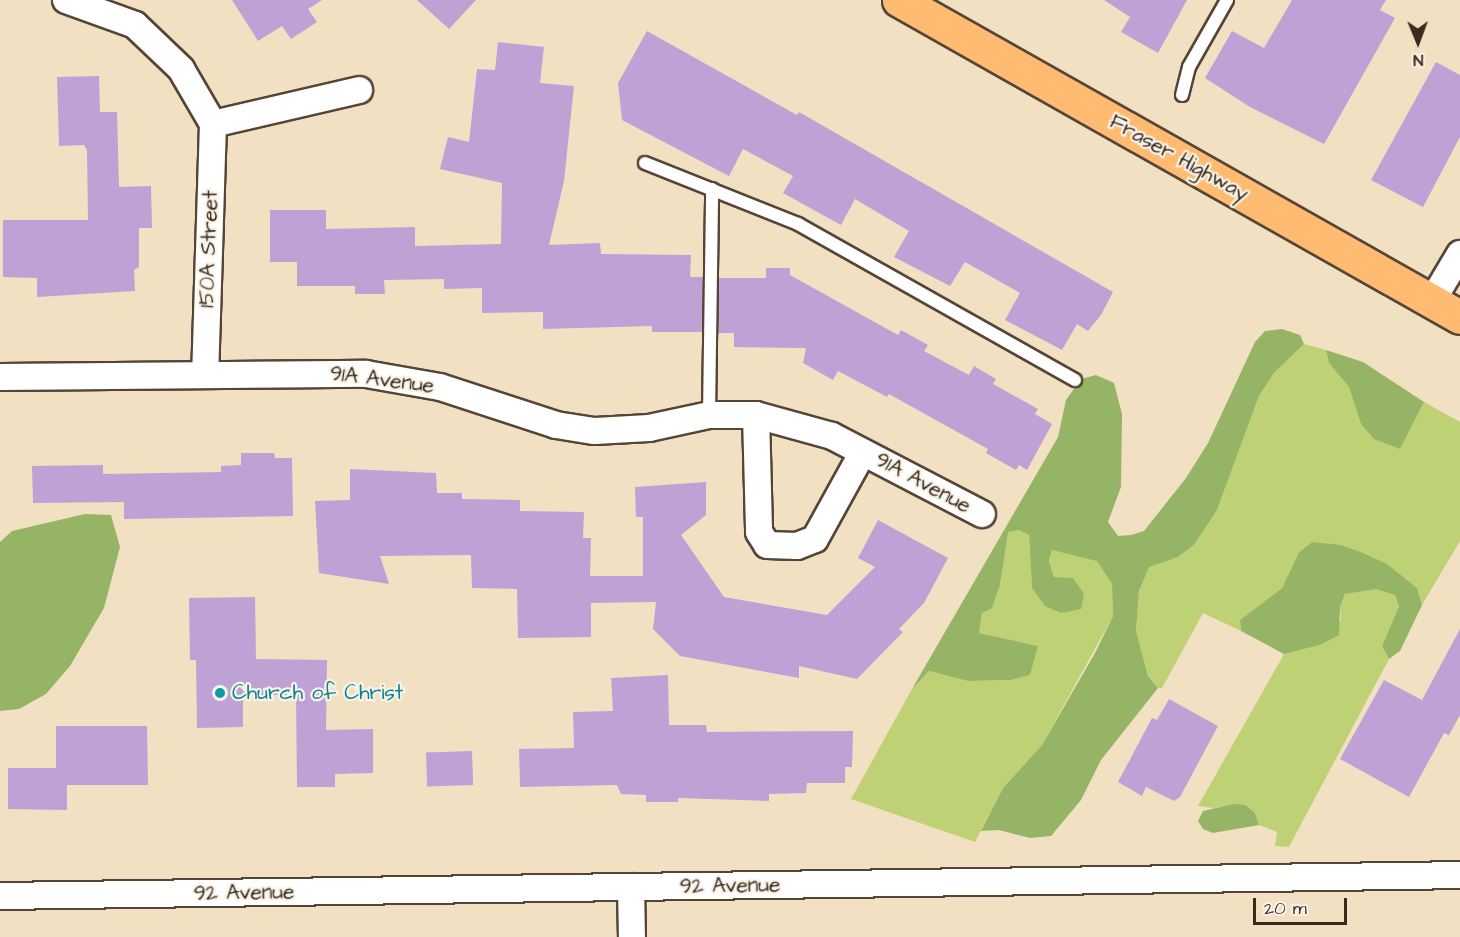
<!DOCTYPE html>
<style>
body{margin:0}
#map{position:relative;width:1460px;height:937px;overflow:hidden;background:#f2e0c3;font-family:"Architects Daughter",sans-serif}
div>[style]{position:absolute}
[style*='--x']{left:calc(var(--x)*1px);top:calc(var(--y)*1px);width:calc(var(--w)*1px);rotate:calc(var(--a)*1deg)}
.green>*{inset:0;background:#bed275}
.forest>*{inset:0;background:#96b466}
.building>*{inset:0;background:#bea2d5;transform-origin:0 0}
.roads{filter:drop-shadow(2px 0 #564537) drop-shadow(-2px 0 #564537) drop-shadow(0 2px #564537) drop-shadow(0 -2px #564537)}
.service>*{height:12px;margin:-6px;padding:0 6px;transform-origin:6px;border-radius:6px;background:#fff}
.minor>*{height:26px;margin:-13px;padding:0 13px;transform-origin:13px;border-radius:13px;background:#fff}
.primary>*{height:33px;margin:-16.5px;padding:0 16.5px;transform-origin:16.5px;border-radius:16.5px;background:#febb71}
.dots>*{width:16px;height:16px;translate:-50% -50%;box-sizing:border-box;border:3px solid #f7f3e8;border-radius:50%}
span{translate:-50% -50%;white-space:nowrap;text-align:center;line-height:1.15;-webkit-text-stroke:4.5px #f7f3e8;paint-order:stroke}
.street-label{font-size:21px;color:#3b2a1e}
.culture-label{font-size:21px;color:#0d838f}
.left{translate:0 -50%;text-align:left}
.north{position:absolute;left:1388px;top:12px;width:60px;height:60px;-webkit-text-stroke:4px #f7f3e8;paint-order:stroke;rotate:179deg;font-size:16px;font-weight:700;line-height:24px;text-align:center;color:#3b2a1e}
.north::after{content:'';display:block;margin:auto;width:21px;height:27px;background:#3b2a1e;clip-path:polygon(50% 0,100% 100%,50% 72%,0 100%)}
.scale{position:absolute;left:1253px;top:898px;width:94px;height:27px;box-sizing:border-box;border:3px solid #3b2a1e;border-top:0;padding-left:8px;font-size:18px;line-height:21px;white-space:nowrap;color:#3b2a1e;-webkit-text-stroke:4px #f7f3e8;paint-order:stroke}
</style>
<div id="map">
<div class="green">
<div style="clip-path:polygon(1304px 344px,1326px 350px,1329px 363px,1349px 386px,1361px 424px,1400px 449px,1424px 402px,1460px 422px,1460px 541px,1422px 605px,1417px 588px,1386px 564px,1312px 542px,1299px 552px,1282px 588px,1240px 620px,1241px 631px,1203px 613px,1162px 688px,1158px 688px,1148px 676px,1136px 631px,1139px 591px,1149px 566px,1178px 557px,1194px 545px,1217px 510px,1259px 396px,1274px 373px)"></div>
<div style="clip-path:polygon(1019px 529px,1029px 535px,1032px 588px,1054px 577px,1049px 561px,1052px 549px,1097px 560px,1112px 584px,1113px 616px,1042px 745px,1003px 788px,975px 842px,851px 799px,912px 689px,929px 671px,968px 681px,1011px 680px,1030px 675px,1037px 646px,979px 633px,982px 613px,1000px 585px,1007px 532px)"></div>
<div style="clip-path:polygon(1376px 588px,1395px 595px,1399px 606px,1382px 646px,1389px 659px,1289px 847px,1275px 846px,1277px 832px,1259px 825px,1255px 813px,1233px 804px,1214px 808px,1198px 806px,1284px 654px,1320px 645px,1341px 620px,1340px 607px,1345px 594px)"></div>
</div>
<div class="forest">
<div style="clip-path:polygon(1282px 329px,1300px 335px,1304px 344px,1274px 373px,1259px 396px,1217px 510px,1194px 545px,1178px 557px,1149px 567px,1139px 591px,1136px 631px,1148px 676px,1158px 688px,1101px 760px,1081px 800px,1051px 836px,1030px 838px,999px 830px,981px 831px,1003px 788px,1042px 745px,1095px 653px,1113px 616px,1112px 584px,1097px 561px,1052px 550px,1049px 561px,1054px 577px,1073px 578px,1084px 594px,1081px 609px,1061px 613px,1045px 606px,1032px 588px,1029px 535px,1019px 530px,1008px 532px,1000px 585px,992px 608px,982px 613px,979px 633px,1038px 646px,1030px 675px,1011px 680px,968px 681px,929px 671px,912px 689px,1058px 437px,1066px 400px,1081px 379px,1096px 375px,1114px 383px,1122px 414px,1121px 487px,1108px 522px,1118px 536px,1131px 535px,1144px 531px,1186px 478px,1208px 443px,1255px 342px,1265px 331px)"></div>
<div style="clip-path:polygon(1326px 350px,1363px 362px,1424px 402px,1400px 449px,1374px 439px,1361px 424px,1349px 387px,1329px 363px)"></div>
<div style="clip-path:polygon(85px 514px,111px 515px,120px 547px,104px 608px,70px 666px,46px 694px,19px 709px,0 711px,0 542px,12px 531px)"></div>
<div style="clip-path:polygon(1312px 542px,1341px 545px,1363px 553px,1387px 564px,1417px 588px,1422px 605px,1400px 651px,1389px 659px,1382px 646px,1399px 606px,1395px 595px,1376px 589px,1345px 594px,1340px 607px,1339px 635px,1320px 645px,1284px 654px,1241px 631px,1240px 620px,1282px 588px,1299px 552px)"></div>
<div style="clip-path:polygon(1233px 804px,1245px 805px,1255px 813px,1259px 825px,1213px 833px,1203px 829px,1198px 821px,1203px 811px)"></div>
</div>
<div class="building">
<div style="clip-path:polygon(232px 0,322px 0,308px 9px,317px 22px,291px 39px,282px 26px,258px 41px)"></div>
<div style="clip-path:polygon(417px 0,476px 0,449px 29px)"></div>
<div style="clip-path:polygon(1104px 0,1187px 0,1158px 53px,1121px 32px,1130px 17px)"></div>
<div style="clip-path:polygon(1292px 0,1386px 0,1380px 10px,1395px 18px,1324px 144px,1250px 107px,1205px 78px,1232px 31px,1264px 48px)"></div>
<div style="clip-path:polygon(647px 31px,797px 115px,799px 112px,1113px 292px,1101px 315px,1088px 331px,1077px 324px,1062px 350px,1005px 320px,1020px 293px,965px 262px,950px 286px,894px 257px,909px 231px,855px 199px,841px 225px,783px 193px,793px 176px,743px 149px,729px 176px,622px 120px,618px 83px)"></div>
<div style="clip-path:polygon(498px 42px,544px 47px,540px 83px,574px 86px,564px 181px,549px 245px,600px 243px,601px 254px,691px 255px,690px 277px,703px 277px,702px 332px,652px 332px,652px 326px,543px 329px,543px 312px,482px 313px,482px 288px,444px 289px,444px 279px,384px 280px,385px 294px,355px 294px,355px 286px,297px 286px,297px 262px,270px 262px,270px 210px,326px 210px,326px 229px,415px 227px,415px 246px,501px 244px,502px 183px,440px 169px,448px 137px,469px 142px,477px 69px,495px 70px)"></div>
<div style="clip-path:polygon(1436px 62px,1460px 75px,1460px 137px,1423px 207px,1371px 180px)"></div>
<div style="clip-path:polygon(99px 76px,100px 112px,117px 112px,119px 187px,151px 186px,152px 228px,139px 228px,139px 267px,134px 270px,135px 291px,37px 297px,37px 278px,3px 277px,3px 220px,88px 220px,87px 150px,84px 145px,59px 146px,57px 77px)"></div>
<div style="clip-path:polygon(766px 268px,790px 268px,790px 275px,898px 335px,901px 330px,928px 345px,924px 351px,969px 375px,974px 366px,996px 379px,993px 384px,1038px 409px,1035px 414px,1052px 424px,1027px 470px,1019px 465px,1016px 470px,986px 453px,988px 449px,889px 394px,887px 397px,838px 371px,833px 380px,803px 363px,806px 348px,734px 347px,734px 333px,718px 333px,719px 278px,766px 278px)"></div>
<div style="clip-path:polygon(241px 453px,274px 453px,275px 458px,292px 458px,293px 516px,124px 519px,124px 502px,33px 503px,32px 466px,103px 465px,103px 474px,221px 472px,221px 466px,241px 465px)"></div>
<div style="clip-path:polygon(350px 469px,436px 473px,437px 493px,462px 493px,462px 499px,520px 500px,520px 511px,584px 512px,583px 538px,591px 538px,590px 576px,643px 576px,643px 517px,636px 517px,635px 487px,706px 482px,706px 515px,681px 535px,724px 597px,827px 615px,875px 567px,858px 558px,878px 520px,948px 558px,924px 603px,899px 629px,903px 632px,857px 679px,799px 666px,799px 678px,680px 656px,653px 629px,656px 602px,591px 603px,591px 637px,518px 638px,517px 589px,472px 588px,471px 555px,380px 556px,389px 584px,319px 573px,315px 501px,350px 500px)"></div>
<div style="clip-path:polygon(255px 597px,256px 659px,327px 660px,326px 730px,373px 729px,373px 773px,335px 774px,335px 787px,297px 787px,296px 695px,243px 695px,243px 727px,197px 728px,196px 660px,190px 660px,189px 598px)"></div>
<div style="clip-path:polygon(1460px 629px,1460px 715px,1449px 735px,1444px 733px,1409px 797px,1340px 759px,1384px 680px,1422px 700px)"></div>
<div style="clip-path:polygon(668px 675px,669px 725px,706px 725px,707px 732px,853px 731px,852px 767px,845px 767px,845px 783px,807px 783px,806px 793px,769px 794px,769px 801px,678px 798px,678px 802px,646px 802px,646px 795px,621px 794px,617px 785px,520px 787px,519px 749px,574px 748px,573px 712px,613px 711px,611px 678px)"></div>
<div style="clip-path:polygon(1169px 699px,1218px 726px,1180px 797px,1174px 801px,1146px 787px,1142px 796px,1118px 782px,1152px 718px,1157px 720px)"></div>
<div style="clip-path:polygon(56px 726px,147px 726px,148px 785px,67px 785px,67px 810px,8px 809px,8px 768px,56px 768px)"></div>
<div style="left:472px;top:751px;width:34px;height:46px;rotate:88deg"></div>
</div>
<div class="roads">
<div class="service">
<div style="--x:1182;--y:95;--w:29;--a:-76"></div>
<div style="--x:1189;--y:67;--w:77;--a:-60.4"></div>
<div style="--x:645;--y:163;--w:165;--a:21.7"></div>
<div style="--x:798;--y:224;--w:318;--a:29.4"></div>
<div style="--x:709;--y:415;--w:226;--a:-89.2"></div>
</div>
<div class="minor">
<div style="--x:66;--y:0;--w:73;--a:19.9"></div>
<div style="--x:135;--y:25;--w:64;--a:43.7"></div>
<div style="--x:181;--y:69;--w:64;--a:59.8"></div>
<div style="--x:213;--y:124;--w:249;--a:91.8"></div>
<div style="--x:213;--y:124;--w:150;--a:-13.1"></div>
<div style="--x:1432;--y:301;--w:55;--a:-59.2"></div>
<div style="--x:0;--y:377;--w:366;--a:-0.5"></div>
<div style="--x:366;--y:374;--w:75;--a:10"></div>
<div style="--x:440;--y:387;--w:122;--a:18.1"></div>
<div style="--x:556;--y:425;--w:39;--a:9"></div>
<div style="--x:595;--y:431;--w:54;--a:-3.2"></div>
<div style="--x:649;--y:428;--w:61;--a:-12.2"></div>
<div style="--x:709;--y:415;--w:47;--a:0"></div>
<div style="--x:756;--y:415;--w:79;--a:15.4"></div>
<div style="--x:832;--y:436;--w:169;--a:27.5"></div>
<div style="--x:756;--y:415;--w:117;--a:88.5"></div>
<div style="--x:759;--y:532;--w:15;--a:58"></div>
<div style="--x:767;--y:545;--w:30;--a:2"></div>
<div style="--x:797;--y:546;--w:19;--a:-21"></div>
<div style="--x:815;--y:539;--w:99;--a:-61.1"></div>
<div style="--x:631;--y:887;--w:50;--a:88.9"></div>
<div style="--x:0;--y:896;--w:1460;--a:-0.82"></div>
</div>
<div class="primary">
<div style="--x:899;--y:0;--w:644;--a:29.47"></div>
</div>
</div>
<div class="dots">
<div style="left:220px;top:693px;background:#0f9aa8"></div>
</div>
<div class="street-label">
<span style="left:1179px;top:158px;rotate:29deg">Fraser Highway</span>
<span style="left:209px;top:249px;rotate:-88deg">150A Street</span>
<span style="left:382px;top:380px;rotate:7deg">91A Avenue</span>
<span style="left:923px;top:483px;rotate:28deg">91A Avenue</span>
<span style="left:730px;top:886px;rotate:-1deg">92 Avenue</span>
<span style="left:244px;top:893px;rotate:-1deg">92 Avenue</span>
</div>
<div class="culture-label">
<span class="left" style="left:232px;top:693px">Church of Christ</span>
</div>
<div class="north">N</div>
<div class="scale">20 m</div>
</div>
